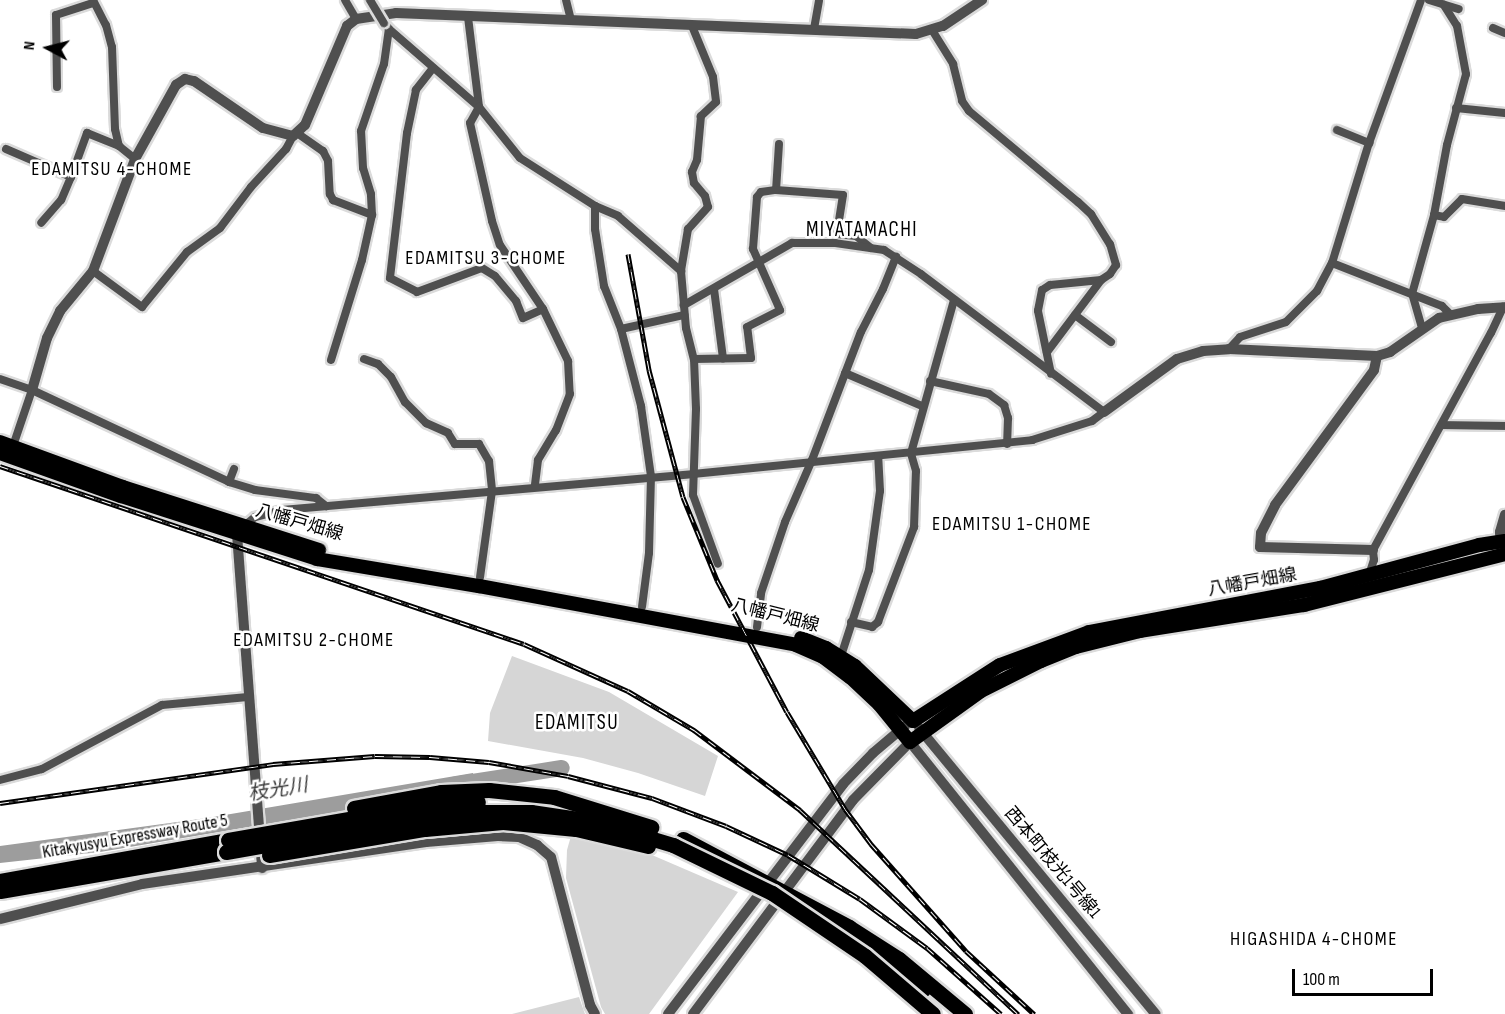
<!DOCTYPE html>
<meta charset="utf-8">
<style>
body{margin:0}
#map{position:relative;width:1505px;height:1014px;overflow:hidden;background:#fff;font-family:"Sofia Sans Condensed","Noto Sans JP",sans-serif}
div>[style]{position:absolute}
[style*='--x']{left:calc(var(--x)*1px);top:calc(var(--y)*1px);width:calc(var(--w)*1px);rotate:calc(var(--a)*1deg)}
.green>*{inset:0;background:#d6d6d6}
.water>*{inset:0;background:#9d9d9d}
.river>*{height:16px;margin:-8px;padding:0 8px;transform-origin:8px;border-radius:8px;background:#9d9d9d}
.roads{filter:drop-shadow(2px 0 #dbdbdb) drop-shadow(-2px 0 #dbdbdb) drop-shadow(0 2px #dbdbdb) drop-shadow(0 -2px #dbdbdb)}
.minor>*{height:8px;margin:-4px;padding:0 4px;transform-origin:4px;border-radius:4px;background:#4f4f4f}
.tertiary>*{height:10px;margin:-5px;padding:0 5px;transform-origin:5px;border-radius:5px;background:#4f4f4f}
.primary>*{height:14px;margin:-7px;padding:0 7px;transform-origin:7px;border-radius:7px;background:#000}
.motorway>*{height:15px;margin:-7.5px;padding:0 7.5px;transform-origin:7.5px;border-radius:7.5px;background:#000}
.rail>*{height:5px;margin-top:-2.5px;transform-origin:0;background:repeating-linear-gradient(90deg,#fff 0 9px,#000 0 18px);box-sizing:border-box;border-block:2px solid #000}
.bridges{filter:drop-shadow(2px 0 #dbdbdb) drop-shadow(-2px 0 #dbdbdb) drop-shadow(0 2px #dbdbdb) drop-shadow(0 -2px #dbdbdb)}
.minor-bridge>*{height:8px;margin:-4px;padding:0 4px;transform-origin:4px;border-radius:4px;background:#4f4f4f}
.motorway-bridge>*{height:15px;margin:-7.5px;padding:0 7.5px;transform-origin:7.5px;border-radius:7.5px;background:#000}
span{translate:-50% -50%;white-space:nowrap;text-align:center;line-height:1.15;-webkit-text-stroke:5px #fff;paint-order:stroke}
.street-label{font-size:18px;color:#000}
.neighbourhood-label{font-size:20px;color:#000;letter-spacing:1.5px}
.water-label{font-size:20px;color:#3e3e3e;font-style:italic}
.quarter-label{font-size:21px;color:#000;letter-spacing:1.5px}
.north{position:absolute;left:18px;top:18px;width:60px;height:60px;-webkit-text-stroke:4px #fff;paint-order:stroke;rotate:277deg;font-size:16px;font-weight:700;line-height:24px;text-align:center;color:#000}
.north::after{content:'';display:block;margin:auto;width:21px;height:27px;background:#000;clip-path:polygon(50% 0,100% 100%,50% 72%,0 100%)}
.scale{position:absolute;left:1292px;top:969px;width:141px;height:27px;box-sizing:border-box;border:3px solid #000;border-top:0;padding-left:8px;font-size:18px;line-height:21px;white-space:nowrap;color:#000;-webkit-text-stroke:4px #fff;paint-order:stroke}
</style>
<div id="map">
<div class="green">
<div style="clip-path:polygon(512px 656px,609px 692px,718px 756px,705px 796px,638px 773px,583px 758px,488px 741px,490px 713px)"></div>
<div style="clip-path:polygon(571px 836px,604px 841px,645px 852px,738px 892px,649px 1014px,605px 1014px,601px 1007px,566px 878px,567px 850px)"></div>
<div style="clip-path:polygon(579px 997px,585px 1014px,512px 1014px)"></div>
</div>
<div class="water">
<div style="clip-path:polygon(473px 773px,475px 789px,100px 852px,0 863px,0 846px,207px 818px)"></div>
</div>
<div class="river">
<div style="--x:453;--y:785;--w:110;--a:-8.9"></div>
</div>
<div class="roads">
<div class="minor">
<div style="--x:93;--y:0;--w:28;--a:63"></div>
<div style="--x:106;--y:25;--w:23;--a:75"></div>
<div style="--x:112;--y:47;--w:82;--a:87.9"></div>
<div style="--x:115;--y:129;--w:17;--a:77"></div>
<div style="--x:119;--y:146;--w:21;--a:39"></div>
<div style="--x:345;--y:0;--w:22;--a:60"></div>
<div style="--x:566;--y:0;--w:21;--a:76"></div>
<div style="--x:1429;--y:0;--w:31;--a:17"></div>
<div style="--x:468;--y:17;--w:91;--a:83"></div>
<div style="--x:479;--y:107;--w:18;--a:119"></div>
<div style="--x:470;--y:123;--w:100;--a:77.3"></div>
<div style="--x:492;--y:221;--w:25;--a:72"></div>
<div style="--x:500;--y:245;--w:77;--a:56.1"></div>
<div style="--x:543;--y:309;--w:58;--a:64.3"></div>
<div style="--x:568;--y:361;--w:33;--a:87"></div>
<div style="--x:570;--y:394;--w:39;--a:111"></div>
<div style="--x:556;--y:430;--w:35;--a:121"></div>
<div style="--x:538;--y:460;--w:26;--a:97"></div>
<div style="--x:384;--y:23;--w:8;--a:50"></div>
<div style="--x:389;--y:29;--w:119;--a:40.9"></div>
<div style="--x:479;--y:107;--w:65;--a:51.2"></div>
<div style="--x:520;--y:158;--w:89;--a:32.6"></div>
<div style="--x:595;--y:206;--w:25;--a:23"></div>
<div style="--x:618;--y:216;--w:84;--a:41.1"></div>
<div style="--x:692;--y:26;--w:55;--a:67.6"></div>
<div style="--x:713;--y:77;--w:25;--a:83"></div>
<div style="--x:716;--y:102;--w:21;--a:137"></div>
<div style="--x:701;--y:116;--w:44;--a:95.2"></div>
<div style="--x:697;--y:160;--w:13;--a:113"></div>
<div style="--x:692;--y:172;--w:11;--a:80"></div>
<div style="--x:694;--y:183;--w:17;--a:50"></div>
<div style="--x:705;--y:196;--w:11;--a:75"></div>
<div style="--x:708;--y:207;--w:30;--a:132"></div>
<div style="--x:688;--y:229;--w:43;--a:99.5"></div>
<div style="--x:681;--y:271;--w:57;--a:85"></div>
<div style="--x:686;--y:328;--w:32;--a:76"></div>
<div style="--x:694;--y:359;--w:50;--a:87.7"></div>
<div style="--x:696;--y:409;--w:86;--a:92"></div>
<div style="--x:693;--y:495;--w:73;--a:70.1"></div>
<div style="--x:1493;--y:28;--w:13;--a:23"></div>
<div style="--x:814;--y:29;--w:29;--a:-80"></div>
<div style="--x:932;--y:30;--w:40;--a:58"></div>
<div style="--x:953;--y:64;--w:38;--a:76"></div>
<div style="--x:962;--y:101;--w:12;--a:55"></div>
<div style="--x:969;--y:111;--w:142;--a:39.9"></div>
<div style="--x:1078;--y:202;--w:18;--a:43"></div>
<div style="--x:1091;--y:214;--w:36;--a:58"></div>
<div style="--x:1110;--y:244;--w:22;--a:74"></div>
<div style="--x:1116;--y:265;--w:11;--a:124"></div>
<div style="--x:1110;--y:274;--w:11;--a:146"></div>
<div style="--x:1101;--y:280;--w:51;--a:174.4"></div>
<div style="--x:1050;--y:285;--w:9;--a:148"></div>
<div style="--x:1042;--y:290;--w:21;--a:101"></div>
<div style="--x:1038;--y:311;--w:64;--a:78.3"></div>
<div style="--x:433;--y:68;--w:28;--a:128"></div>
<div style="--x:416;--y:90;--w:44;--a:101.8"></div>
<div style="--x:407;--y:133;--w:146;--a:96.7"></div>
<div style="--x:390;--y:278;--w:30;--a:27"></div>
<div style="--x:417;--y:292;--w:69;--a:-20.3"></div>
<div style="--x:482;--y:268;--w:15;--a:32"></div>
<div style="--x:495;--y:276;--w:33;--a:50"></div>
<div style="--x:516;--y:301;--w:18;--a:68"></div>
<div style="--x:523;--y:318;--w:22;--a:-24"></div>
<div style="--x:57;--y:87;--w:72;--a:-90.8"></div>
<div style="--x:56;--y:15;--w:40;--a:-18"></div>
<div style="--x:1456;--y:108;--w:49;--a:5.8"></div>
<div style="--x:1337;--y:130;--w:35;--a:22"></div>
<div style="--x:297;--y:133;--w:32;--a:35"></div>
<div style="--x:323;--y:151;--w:11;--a:63"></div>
<div style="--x:328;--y:161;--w:33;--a:87"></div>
<div style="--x:330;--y:194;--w:7;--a:63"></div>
<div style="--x:333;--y:200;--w:42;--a:21"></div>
<div style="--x:779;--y:144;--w:46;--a:93.7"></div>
<div style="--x:776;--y:190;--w:67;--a:4.3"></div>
<div style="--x:843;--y:195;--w:39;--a:99"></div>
<div style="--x:837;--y:234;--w:19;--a:6"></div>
<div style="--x:856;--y:236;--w:19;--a:39"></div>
<div style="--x:6;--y:149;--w:71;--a:23.3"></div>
<div style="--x:71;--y:177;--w:25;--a:113"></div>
<div style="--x:61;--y:200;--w:30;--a:131"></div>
<div style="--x:71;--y:177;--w:47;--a:-70"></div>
<div style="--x:87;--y:133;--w:35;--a:22"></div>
<div style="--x:595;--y:206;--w:23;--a:90"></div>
<div style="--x:595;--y:229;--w:58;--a:81"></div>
<div style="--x:604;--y:286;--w:46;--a:68.4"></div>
<div style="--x:621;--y:329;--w:80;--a:75.4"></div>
<div style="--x:641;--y:406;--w:71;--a:81.9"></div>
<div style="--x:651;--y:476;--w:77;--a:91.5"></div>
<div style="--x:649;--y:553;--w:54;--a:97.4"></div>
<div style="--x:1434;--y:215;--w:10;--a:11"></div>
<div style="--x:1444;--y:217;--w:25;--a:-45"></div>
<div style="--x:1462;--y:199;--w:44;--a:9.2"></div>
<div style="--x:1332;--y:263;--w:118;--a:21.4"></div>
<div style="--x:1442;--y:306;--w:13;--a:45"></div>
<div style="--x:93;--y:271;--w:61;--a:36.3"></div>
<div style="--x:142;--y:307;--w:71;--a:-50.7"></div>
<div style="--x:187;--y:252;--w:41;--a:-36"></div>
<div style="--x:220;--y:228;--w:51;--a:-52.9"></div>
<div style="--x:251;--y:187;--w:52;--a:-47.4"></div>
<div style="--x:286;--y:149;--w:15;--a:-62"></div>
<div style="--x:714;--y:289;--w:70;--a:82.6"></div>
<div style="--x:1075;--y:315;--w:45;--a:36.9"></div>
<div style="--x:1422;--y:328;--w:35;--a:-106"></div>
<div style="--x:1412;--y:294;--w:82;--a:-74.4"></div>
<div style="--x:1434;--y:215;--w:71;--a:-79.5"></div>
<div style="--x:1447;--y:145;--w:73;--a:-75"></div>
<div style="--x:1466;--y:74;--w:49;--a:-100.6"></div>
<div style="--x:1457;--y:26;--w:25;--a:-122"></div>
<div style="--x:621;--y:329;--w:65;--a:-12.5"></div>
<div style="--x:1229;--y:349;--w:16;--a:-47"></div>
<div style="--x:1240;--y:337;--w:48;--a:-18.1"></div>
<div style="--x:1286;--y:322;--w:44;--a:-45"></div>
<div style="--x:1317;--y:291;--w:32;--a:-62"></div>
<div style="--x:1332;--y:263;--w:126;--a:-72.9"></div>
<div style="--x:1369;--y:143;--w:152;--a:-70"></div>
<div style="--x:1047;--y:352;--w:90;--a:-53.1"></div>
<div style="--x:364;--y:359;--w:15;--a:20"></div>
<div style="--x:378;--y:364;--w:18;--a:45"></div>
<div style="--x:391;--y:377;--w:29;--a:61"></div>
<div style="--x:405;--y:402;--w:30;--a:45"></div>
<div style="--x:426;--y:423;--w:24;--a:24"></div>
<div style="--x:448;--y:433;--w:13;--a:58"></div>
<div style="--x:455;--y:444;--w:24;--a:0"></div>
<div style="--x:479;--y:444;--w:20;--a:60"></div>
<div style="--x:489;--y:461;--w:30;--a:84"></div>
<div style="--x:492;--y:491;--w:87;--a:97.9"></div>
<div style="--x:694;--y:359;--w:57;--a:-1"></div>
<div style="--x:751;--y:358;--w:31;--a:-97"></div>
<div style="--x:747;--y:327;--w:37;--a:-27"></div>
<div style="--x:780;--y:310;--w:67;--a:-113.9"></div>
<div style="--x:753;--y:249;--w:52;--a:-85.6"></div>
<div style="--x:757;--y:197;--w:6;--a:-51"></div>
<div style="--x:761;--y:192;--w:15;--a:-8"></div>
<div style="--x:331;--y:360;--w:105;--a:-72.8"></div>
<div style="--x:362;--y:260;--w:46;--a:-77.5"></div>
<div style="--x:372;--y:215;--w:21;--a:-93"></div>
<div style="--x:371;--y:194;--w:27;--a:-107"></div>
<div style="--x:363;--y:168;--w:37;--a:-93"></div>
<div style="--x:361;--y:131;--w:71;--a:-71.1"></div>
<div style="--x:384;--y:64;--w:35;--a:-82"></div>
<div style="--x:845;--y:373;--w:84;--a:23.2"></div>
<div style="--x:0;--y:379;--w:34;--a:19"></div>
<div style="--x:32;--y:390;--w:217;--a:25"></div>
<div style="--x:229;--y:482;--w:27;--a:17"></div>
<div style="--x:255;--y:490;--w:62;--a:7.5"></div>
<div style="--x:316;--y:498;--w:13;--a:39"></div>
<div style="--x:930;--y:381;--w:60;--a:12.4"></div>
<div style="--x:989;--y:394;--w:19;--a:36"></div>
<div style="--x:1004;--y:405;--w:14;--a:73"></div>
<div style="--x:1008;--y:418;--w:26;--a:92"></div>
<div style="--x:1442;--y:425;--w:63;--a:0.9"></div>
<div style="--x:13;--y:446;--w:59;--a:-71.3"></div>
<div style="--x:229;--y:482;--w:14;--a:-69"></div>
<div style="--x:244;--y:526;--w:14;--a:-39"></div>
<div style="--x:255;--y:517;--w:29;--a:-14"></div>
<div style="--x:283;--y:510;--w:412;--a:-5"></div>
<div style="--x:693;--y:474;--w:341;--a:-5.7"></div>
<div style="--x:1032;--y:440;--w:63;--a:-17.6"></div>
<div style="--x:1092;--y:421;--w:15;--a:-37"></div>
<div style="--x:1104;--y:412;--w:229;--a:-143"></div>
<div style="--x:921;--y:274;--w:44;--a:-147"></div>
<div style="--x:884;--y:250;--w:49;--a:-171.9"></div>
<div style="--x:835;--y:243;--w:43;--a:180"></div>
<div style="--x:792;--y:243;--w:125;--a:150.1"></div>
<div style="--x:1369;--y:575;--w:16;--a:-72"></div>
<div style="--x:1374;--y:560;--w:10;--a:-96"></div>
<div style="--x:1373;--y:550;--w:247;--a:-61.5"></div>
<div style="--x:1491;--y:333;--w:29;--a:-65"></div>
<div style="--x:851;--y:622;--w:22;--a:13"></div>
<div style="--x:872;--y:627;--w:8;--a:-40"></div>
<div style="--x:878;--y:622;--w:102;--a:-69.2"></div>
<div style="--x:914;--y:527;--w:56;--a:-88"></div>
<div style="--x:916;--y:471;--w:19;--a:-106"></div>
<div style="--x:911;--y:453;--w:159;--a:-74.3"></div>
<div style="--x:757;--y:627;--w:34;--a:-83"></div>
<div style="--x:761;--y:593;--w:75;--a:-71.3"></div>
<div style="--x:785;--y:522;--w:68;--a:-66.5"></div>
<div style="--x:812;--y:460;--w:137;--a:-69.1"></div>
<div style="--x:861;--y:332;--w:48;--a:-62.9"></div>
<div style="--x:883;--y:289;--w:35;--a:-68"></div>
<div style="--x:841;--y:656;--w:90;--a:-72"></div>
<div style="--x:869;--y:570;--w:80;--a:-82.1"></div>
<div style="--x:880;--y:491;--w:35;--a:-93"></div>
<div style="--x:0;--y:780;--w:43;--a:-14.7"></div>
<div style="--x:42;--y:769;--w:136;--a:-28.1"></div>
<div style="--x:162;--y:705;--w:86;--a:-5.3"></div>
</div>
<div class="tertiary">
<div style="--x:32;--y:390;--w:54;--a:-73.9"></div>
<div style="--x:47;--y:338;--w:30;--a:-64"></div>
<div style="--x:60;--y:311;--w:52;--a:-50.5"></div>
<div style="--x:93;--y:271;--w:120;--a:-69.4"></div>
<div style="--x:135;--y:159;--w:85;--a:-61"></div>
<div style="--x:176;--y:85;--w:11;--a:-34"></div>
<div style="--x:185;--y:79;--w:9;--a:13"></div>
<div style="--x:194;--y:81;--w:83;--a:34.3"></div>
<div style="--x:263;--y:128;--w:31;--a:15"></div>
<div style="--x:293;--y:136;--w:16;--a:-43"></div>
<div style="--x:305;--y:125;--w:108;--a:-67"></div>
<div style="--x:347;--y:26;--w:11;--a:-38"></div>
<div style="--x:356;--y:19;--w:40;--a:-8.5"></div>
<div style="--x:396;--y:13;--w:520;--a:2.31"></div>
<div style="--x:916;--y:34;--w:28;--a:-17"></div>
<div style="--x:943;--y:26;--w:47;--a:-33.7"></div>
<div style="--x:1104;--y:412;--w:90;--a:-36"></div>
<div style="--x:1177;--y:359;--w:27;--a:-17"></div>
<div style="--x:1203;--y:351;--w:26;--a:-4"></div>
<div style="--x:1229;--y:349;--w:148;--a:2.7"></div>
<div style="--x:1377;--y:356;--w:14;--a:-17"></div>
<div style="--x:1390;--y:352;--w:60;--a:-34.8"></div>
<div style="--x:1439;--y:318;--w:40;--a:-13"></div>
<div style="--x:1478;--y:309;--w:27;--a:-4"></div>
<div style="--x:241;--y:529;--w:6;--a:129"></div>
<div style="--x:237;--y:534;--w:335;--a:85.7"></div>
<div style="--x:1501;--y:547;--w:15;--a:-94"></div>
<div style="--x:1500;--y:532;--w:18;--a:-74"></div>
<div style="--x:1373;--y:550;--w:113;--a:-178.5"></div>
<div style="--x:1260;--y:547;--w:14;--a:-86"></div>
<div style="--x:1261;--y:533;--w:31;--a:-63"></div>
<div style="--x:1275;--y:505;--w:167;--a:-53.7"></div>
<div style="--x:1374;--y:370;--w:14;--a:-78"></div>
<div style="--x:919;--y:728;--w:371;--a:50.4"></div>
<div style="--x:0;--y:919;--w:146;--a:-13.8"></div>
<div style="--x:142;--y:884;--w:287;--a:-8.4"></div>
<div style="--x:426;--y:842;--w:72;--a:-4.8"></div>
<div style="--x:498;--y:836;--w:21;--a:3"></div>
<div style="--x:519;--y:837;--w:20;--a:24"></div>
<div style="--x:537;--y:845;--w:18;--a:41"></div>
<div style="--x:551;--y:857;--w:153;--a:75.2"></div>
<div style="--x:590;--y:1005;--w:10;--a:61"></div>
<div style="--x:668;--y:1014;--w:289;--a:-52.7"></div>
<div style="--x:843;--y:784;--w:43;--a:-45.9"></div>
<div style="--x:873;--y:753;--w:42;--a:-40.2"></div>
<div style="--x:693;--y:1014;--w:267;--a:-53.2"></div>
<div style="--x:853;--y:800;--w:81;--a:-45.5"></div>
<div style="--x:910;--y:742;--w:349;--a:51.3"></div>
</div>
<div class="primary">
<div style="--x:0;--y:442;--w:131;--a:20.1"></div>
<div style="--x:123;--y:487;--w:206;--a:17.8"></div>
<div style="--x:0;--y:453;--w:128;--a:19.6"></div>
<div style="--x:121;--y:496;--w:206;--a:17.8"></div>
<div style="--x:317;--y:559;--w:164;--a:9.5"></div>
<div style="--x:479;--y:586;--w:322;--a:10.5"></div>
<div style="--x:796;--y:645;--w:30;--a:24"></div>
<div style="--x:823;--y:657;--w:34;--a:37"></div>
<div style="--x:850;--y:677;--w:40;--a:43"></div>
<div style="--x:879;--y:704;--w:49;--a:50.8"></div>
<div style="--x:910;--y:742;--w:87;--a:-35.7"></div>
<div style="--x:981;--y:691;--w:67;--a:-26.6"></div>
<div style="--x:1041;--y:661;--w:38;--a:-22"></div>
<div style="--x:1076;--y:647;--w:66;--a:-14"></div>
<div style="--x:1140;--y:631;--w:166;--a:-9"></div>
<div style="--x:1304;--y:605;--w:207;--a:-14.2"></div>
<div style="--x:801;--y:638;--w:27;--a:22"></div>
<div style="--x:826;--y:648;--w:34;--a:32"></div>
<div style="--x:855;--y:666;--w:80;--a:43.5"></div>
<div style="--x:913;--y:721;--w:103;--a:-32.8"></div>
<div style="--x:1000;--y:665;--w:95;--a:-20.3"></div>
<div style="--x:1089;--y:632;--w:235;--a:-10.8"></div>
<div style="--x:1320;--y:588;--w:165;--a:-15.1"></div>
<div style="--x:1479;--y:545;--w:26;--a:-9"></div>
</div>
<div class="motorway">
<div style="--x:683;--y:839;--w:188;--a:27.9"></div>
<div style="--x:849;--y:927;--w:59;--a:32.6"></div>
<div style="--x:899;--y:959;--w:86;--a:39.8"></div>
<div style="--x:0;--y:881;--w:232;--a:-10.2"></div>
<div style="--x:0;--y:891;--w:229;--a:-9.8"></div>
<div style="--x:875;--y:959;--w:57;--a:32.9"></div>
</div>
</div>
<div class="rail">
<div style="--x:628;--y:254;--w:118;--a:79.7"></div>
<div style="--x:649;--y:370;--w:131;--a:75"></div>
<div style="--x:683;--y:497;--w:90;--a:67.7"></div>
<div style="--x:717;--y:580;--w:149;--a:62.1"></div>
<div style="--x:787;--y:712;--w:113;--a:59.1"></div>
<div style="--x:845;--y:809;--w:44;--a:53.4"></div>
<div style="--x:871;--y:844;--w:143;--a:48.4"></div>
<div style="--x:966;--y:951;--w:93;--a:42.8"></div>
<div style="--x:0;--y:466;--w:553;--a:18.76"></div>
<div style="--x:524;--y:644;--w:114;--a:24.3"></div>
<div style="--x:628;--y:691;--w:77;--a:30.6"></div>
<div style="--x:694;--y:730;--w:133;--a:37"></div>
<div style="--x:800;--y:810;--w:299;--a:43.1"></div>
<div style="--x:0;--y:803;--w:276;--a:-8.1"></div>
<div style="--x:273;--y:764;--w:102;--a:-4.5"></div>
<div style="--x:375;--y:756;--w:55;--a:1"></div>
<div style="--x:430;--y:757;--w:59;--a:4.8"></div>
<div style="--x:489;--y:762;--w:80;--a:10"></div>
<div style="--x:568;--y:776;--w:87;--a:14.7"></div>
<div style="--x:652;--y:798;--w:79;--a:20.7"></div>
<div style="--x:726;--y:826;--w:68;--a:25.1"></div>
<div style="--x:788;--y:855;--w:84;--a:31.4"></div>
<div style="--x:860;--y:899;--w:83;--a:36.2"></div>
<div style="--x:927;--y:948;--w:99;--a:41.7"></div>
</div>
<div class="bridges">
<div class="minor-bridge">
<div style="--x:370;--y:0;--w:27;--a:59"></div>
</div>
<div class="motorway-bridge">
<div style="--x:354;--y:808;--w:88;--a:-10.4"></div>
<div style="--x:441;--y:792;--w:48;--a:-2.4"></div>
<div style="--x:489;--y:790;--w:65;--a:6.1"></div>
<div style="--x:554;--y:797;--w:102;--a:17.2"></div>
<div style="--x:228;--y:840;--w:197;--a:-9.9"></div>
<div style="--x:422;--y:806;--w:56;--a:-4.1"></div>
<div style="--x:226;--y:852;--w:201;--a:-10"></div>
<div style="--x:424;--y:817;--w:43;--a:-6.6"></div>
<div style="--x:467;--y:812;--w:64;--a:0"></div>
<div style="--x:531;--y:812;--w:63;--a:8.3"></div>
<div style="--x:593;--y:821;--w:84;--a:16.7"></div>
<div style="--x:673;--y:845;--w:110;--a:25.9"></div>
<div style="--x:772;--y:893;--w:112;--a:34.1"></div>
<div style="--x:865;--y:956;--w:89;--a:40.5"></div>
<div style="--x:269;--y:855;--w:158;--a:-9.5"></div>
<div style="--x:425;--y:829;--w:78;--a:-5.1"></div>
<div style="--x:503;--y:822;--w:73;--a:5.5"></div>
<div style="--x:576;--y:829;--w:74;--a:13.3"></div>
</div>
</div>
<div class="street-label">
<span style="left:299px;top:523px;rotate:16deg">八幡戸畑線</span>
<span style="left:1252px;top:583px;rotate:-10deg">八幡戸畑線</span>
<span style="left:775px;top:616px;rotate:14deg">八幡戸畑線</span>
<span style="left:135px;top:837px;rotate:-10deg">Kitakyusyu Expressway Route 5</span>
<span style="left:1052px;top:863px;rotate:50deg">西本町枝光1号線1</span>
</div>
<div class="neighbourhood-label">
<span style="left:112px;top:169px">EDAMITSU 4-CHOME</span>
<span style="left:486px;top:258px">EDAMITSU 3-CHOME</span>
<span style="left:1012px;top:524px">EDAMITSU 1-CHOME</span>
<span style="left:314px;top:640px">EDAMITSU 2-CHOME</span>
<span style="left:1314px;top:939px">HIGASHIDA 4-CHOME</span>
</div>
<div class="water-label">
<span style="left:278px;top:790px;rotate:-9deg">枝光川</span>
</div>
<div class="quarter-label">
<span style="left:862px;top:230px">MIYATAMACHI</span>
<span style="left:577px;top:723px">EDAMITSU</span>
</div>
<div class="north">N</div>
<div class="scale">100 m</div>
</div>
